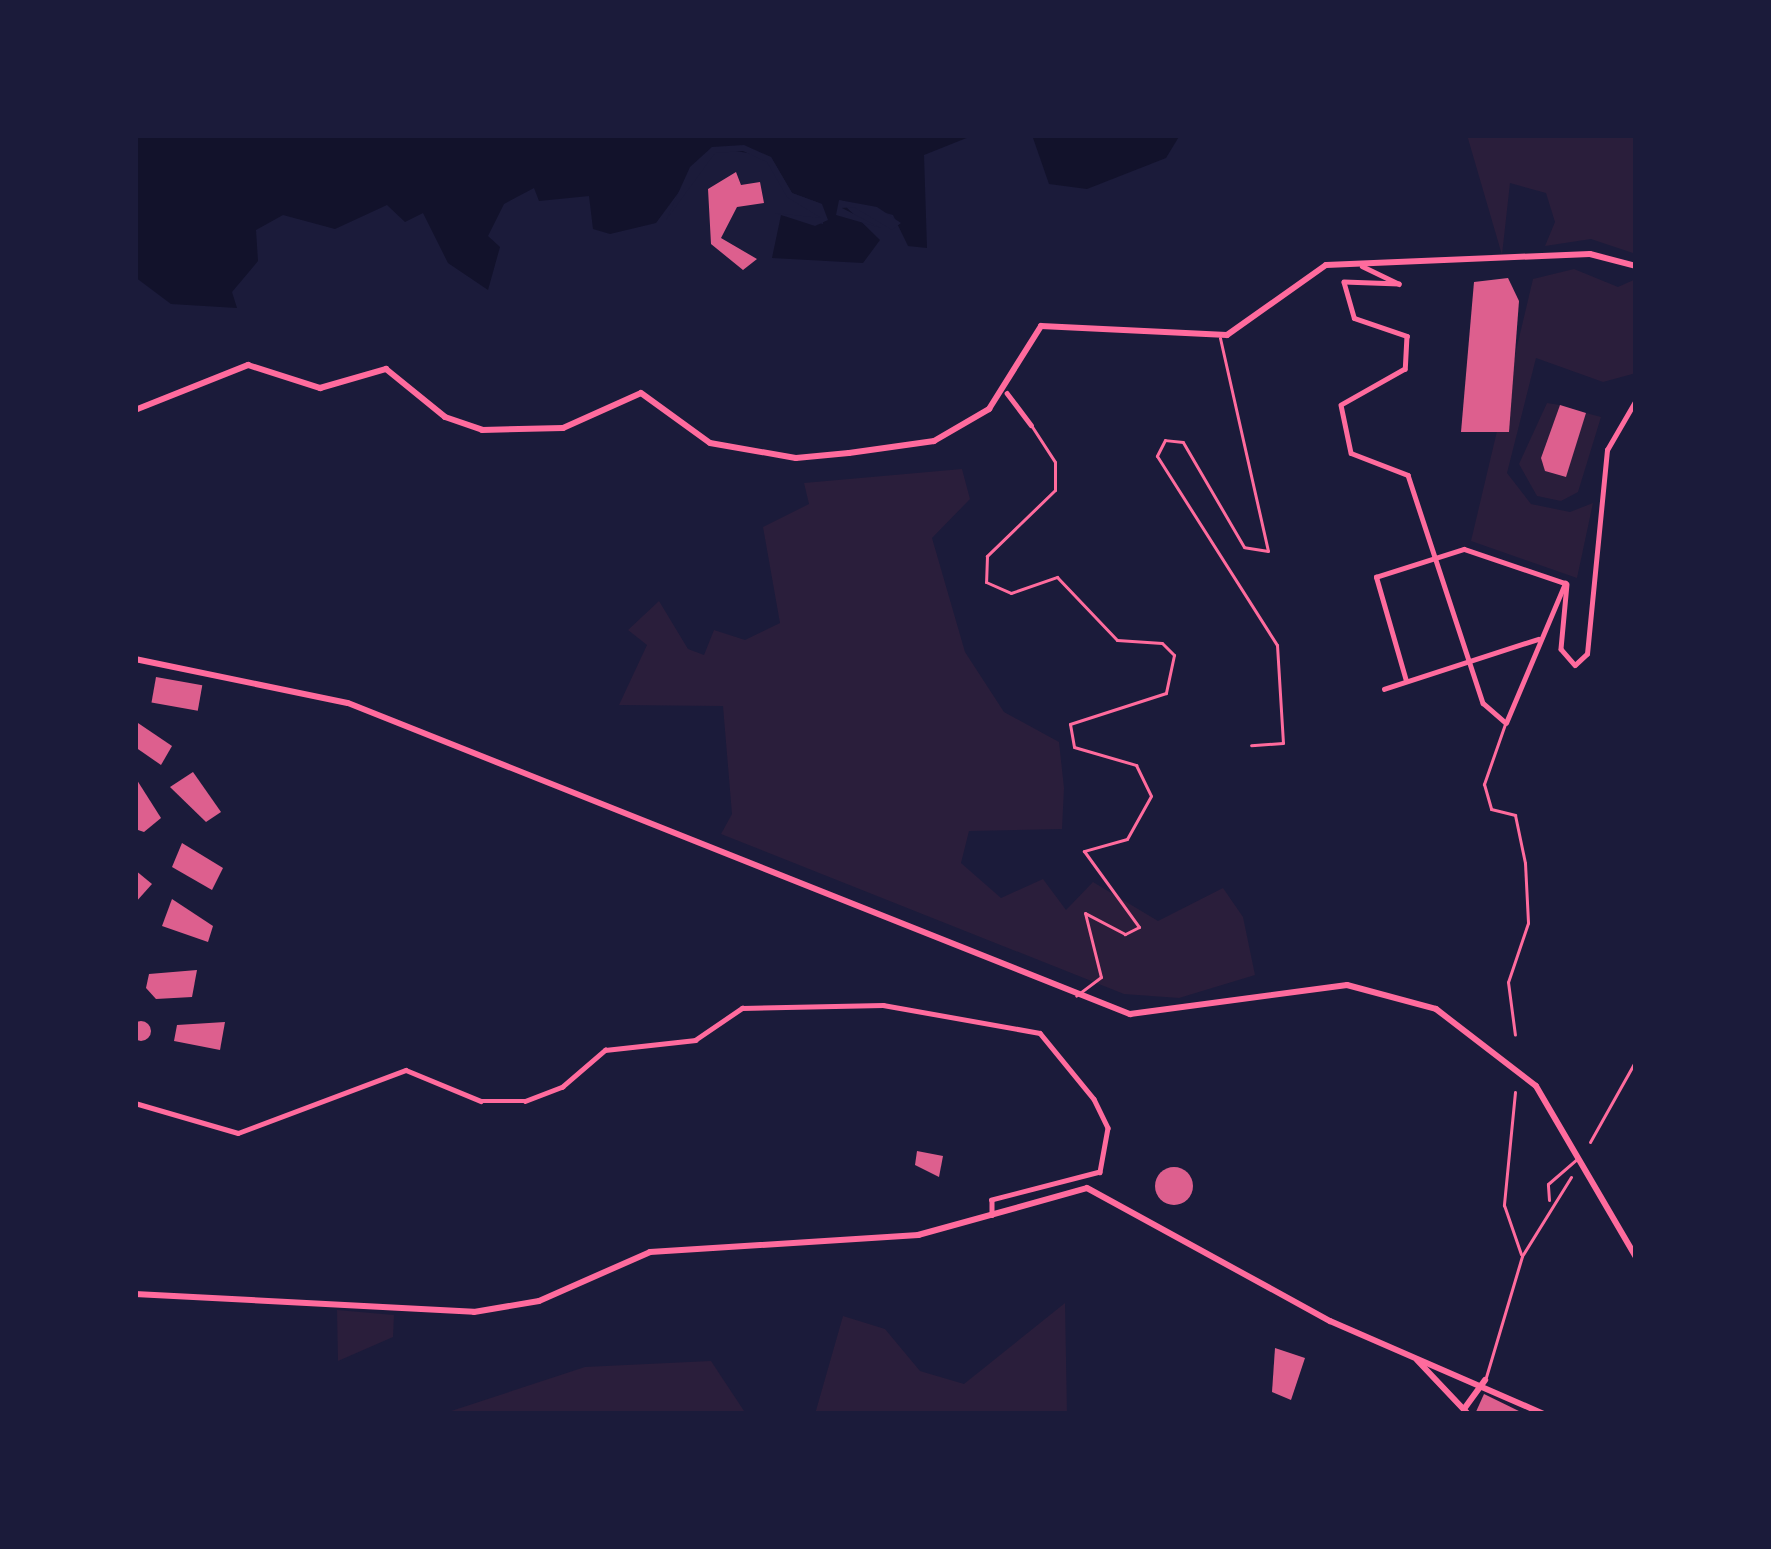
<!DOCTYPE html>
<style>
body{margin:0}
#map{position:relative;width:1771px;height:1549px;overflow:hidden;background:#1b1b3a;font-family:Rubik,sans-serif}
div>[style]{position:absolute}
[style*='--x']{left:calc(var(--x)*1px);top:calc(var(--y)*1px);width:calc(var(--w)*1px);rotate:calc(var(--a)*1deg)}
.green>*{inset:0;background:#2a1e3b}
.water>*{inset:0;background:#12122b}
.pier>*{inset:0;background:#1b1b3a}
.building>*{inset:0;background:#dd5f8e;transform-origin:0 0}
.round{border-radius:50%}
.service>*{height:3px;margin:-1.5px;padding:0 1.5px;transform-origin:1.5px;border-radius:1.5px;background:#ff6b9d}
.minor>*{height:4.5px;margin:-2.25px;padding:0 2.25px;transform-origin:2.25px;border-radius:2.25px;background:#ff6b9d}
.tertiary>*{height:6px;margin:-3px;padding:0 3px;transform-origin:3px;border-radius:3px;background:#ff6b9d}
span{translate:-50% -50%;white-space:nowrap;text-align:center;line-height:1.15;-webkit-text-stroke:9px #1b1b3a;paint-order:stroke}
.frame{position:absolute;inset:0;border:138px solid #1b1b3a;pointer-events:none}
</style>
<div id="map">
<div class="green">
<div style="clip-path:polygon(1467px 135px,1636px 135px,1636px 254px,1591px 239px,1545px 246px,1555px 222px,1546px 193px,1510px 183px,1502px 255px)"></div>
<div style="clip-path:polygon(1574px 269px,1618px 287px,1636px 279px,1636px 373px,1603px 382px,1536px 358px,1507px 473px,1531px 504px,1570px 512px,1593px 503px,1577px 578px,1471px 541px,1533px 279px)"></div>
<div style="clip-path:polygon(1547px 403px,1560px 405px,1541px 457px,1545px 471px,1565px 477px,1586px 413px,1601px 417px,1578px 492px,1561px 501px,1537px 496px,1519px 464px)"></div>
<div style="clip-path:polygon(962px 469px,970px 499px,932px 538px,965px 652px,1004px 712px,1059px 742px,1064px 788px,1062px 829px,969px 831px,961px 863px,1001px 898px,1043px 879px,1066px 910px,1093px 882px,1158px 921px,1223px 888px,1243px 917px,1255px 975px,1179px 998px,1124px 994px,721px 834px,732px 814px,723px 706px,619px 705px,647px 645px,628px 630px,659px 601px,688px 649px,704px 655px,714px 630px,745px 640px,780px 623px,763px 527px,809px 504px,804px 483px)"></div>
<div style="clip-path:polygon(1065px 1303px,1067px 1414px,815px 1414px,843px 1316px,885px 1329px,920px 1371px,964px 1384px)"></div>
<div style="clip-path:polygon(337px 1310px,394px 1315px,393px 1337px,338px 1361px)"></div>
<div style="clip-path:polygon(711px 1361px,746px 1414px,442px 1414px,585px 1367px)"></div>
</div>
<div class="water">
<div style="clip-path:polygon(135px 135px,974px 135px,924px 155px,927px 248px,908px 246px,893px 215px,839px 200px,880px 240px,863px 263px,772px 258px,781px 215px,823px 224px,822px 204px,792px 193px,771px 157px,712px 147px,656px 223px,610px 234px,593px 229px,589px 196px,539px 201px,534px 188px,504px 204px,488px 236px,500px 247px,488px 290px,448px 263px,423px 213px,405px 222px,387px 205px,335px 229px,283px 215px,256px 230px,258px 261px,232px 292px,237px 308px,171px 304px,135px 277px)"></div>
<div style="clip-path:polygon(1032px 135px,1180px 135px,1166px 158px,1087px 189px,1049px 184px)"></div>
</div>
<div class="pier">
<div style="clip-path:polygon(744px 145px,771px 157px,792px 193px,822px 204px,828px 220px,815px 226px,775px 213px,821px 218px,787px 197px,767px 162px,743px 151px,715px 153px,666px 220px,690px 167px,712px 147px)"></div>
<div style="clip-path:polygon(839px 200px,877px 207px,901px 223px,892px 230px,854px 207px,842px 208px,881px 228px,836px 215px)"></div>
</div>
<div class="building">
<div style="clip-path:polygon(736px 172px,741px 185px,760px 182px,764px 203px,737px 207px,721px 238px,757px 259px,743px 270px,711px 244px,708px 189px)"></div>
<div style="clip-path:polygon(1508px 278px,1519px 301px,1509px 432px,1461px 432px,1474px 282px)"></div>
<div style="clip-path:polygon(1560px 405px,1586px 413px,1566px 477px,1545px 471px,1541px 458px)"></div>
<div style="left:156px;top:677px;width:47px;height:26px;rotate:10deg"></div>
<div style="clip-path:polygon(135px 721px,172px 746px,161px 765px,135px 747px)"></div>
<div style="clip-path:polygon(193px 772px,221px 812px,206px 822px,170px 787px)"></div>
<div style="clip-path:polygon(135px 777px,161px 818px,144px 832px,135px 829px)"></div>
<div style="clip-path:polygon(182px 843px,223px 868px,212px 890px,172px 867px)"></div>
<div style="clip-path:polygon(135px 870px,152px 884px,135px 903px)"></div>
<div style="clip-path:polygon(172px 899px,213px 926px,208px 942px,162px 926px)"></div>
<div style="clip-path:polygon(197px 970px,192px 997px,156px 999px,146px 988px,149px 974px)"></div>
<div class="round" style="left:131px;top:1021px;width:20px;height:20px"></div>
<div style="clip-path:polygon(225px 1022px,220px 1050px,174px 1041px,177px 1025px)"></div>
<div style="clip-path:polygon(917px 1151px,943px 1156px,939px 1177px,915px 1165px)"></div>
<div class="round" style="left:1155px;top:1167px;width:38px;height:38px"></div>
<div style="clip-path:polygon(1275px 1348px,1305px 1358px,1291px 1400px,1272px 1392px)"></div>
<div style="clip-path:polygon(1484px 1394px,1525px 1414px,1475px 1414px)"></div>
</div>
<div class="service">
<div style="--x:1220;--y:338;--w:218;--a:77.3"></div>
<div style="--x:1268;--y:551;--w:24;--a:-171"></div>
<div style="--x:1244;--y:547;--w:121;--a:-120.2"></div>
<div style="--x:1183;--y:442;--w:18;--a:-174"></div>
<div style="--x:1165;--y:440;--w:18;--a:117"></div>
<div style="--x:1157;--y:456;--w:224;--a:57.6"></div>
<div style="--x:1277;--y:645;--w:98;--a:86.5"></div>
<div style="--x:1283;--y:743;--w:32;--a:176"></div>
<div style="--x:1031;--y:425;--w:44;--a:57"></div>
<div style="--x:1055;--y:462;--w:28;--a:90"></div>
<div style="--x:1055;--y:490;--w:95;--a:135.9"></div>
<div style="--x:987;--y:556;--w:26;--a:92"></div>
<div style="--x:986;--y:582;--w:27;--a:24"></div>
<div style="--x:1011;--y:593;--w:49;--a:-19.2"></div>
<div style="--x:1057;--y:577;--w:87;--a:46.4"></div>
<div style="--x:1117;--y:640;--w:45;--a:3.8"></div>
<div style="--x:1162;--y:643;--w:17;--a:45"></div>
<div style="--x:1174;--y:655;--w:39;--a:102"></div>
<div style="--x:1166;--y:693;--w:101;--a:162.1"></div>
<div style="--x:1070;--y:724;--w:23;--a:80"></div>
<div style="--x:1074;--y:747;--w:65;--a:16.2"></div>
<div style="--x:1136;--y:765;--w:34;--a:64"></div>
<div style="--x:1151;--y:796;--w:49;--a:119.2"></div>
<div style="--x:1127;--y:839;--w:45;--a:164.4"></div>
<div style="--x:1084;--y:851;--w:94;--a:54.1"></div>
<div style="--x:1139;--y:927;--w:16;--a:153"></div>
<div style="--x:1125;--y:934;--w:45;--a:-152.3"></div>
<div style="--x:1085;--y:913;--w:66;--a:76"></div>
<div style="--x:1101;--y:977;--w:31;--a:143"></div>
<div style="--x:1505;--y:724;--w:64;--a:109.3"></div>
<div style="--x:1484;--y:784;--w:26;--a:74"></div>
<div style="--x:1491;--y:809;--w:25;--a:14"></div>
<div style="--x:1515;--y:815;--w:49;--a:78.2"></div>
<div style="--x:1525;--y:863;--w:60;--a:87.1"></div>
<div style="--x:1528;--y:923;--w:62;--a:108.7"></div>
<div style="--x:1508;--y:982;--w:53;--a:82.5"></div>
<div style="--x:1515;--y:1092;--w:114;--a:95.6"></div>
<div style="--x:1504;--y:1205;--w:52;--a:70.9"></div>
<div style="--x:1590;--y:1142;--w:94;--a:-60.7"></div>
<div style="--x:1549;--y:1200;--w:16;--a:-94"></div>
<div style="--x:1548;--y:1184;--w:40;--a:-41"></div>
<div style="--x:1486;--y:1377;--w:126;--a:-73.4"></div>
<div style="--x:1522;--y:1256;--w:93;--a:-58.2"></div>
</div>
<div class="minor">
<div style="--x:1362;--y:266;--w:41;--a:25.9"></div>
<div style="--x:1399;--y:284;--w:55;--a:-177.9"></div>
<div style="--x:1344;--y:282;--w:37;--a:74"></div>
<div style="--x:1354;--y:318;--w:56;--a:18.8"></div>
<div style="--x:1407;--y:336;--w:33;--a:93"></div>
<div style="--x:1405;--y:369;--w:73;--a:150.6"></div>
<div style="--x:1341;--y:405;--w:49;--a:78.2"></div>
<div style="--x:1351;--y:453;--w:61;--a:21.1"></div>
<div style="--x:1408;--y:475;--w:240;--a:71.8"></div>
<div style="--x:1483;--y:703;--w:30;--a:41"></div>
<div style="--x:1506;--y:723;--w:152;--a:-67.1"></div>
<div style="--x:1007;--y:393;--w:40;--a:53"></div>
<div style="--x:1567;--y:584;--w:65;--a:95.3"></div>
<div style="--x:1561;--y:649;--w:21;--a:49"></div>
<div style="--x:1575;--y:665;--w:16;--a:-43"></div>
<div style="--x:1587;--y:654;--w:205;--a:-84.4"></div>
<div style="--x:1607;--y:450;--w:58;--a:-59.9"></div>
<div style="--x:1406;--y:681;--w:108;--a:-106.1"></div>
<div style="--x:1376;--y:577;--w:92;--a:-17.7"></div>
<div style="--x:1464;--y:549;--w:107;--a:18.6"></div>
<div style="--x:1384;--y:689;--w:162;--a:-18"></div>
<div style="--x:135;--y:1103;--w:107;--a:16.2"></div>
<div style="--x:238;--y:1133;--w:179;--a:-20.6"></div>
<div style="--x:406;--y:1070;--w:81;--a:22.5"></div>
<div style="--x:481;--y:1101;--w:44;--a:0"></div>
<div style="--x:525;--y:1101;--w:40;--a:-21"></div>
<div style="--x:562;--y:1087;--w:57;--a:-40.7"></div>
<div style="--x:605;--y:1050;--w:91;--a:-6.3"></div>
<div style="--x:695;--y:1040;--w:57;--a:-34.2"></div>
<div style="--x:742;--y:1008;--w:141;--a:-1.2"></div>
<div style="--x:883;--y:1005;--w:159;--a:10.1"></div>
<div style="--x:1040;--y:1033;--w:85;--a:50.7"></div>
<div style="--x:1094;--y:1099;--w:32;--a:64"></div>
<div style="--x:1108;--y:1128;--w:45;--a:100.3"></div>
<div style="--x:1100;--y:1172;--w:112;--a:165.5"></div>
<div style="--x:992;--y:1200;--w:15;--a:90"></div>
</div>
<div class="tertiary">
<div style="--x:135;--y:410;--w:122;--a:-21.7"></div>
<div style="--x:248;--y:365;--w:76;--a:17.7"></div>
<div style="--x:320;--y:388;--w:69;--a:-16.1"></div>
<div style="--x:386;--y:369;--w:76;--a:39.1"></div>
<div style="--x:445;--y:417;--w:39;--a:19"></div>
<div style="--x:482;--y:430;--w:81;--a:-1.4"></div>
<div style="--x:563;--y:428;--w:85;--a:-24.2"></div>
<div style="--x:641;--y:393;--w:85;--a:35.9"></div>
<div style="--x:710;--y:443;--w:87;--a:9.9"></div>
<div style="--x:796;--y:458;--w:53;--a:-5.4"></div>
<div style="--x:849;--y:453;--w:86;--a:-8"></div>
<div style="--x:934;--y:441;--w:64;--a:-30.2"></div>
<div style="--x:989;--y:409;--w:98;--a:-57.9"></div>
<div style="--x:1041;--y:326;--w:186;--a:2.8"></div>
<div style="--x:1227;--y:335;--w:121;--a:-35.3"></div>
<div style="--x:1326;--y:265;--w:264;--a:-2.4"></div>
<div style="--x:1590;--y:254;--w:48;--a:14.6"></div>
<div style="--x:135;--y:659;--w:217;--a:11.7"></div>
<div style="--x:348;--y:703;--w:842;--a:21.69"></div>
<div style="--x:1130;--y:1014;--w:219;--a:-7.6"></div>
<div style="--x:1347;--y:985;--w:92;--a:15.1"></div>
<div style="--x:1436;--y:1009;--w:126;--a:37.6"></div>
<div style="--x:1536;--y:1086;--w:198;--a:59.7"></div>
<div style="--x:135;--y:1294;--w:339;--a:3"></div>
<div style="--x:474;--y:1312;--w:66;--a:-9.6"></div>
<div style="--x:539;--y:1301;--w:121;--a:-23.8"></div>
<div style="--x:650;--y:1252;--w:269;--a:-3.6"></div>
<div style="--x:918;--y:1235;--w:175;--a:-15.5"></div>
<div style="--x:1087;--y:1188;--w:277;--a:28.7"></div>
<div style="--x:1330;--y:1321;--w:233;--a:23.5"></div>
<div style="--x:1417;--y:1360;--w:74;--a:46.6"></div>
<div style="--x:1464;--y:1409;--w:36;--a:-54"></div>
</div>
<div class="frame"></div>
</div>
